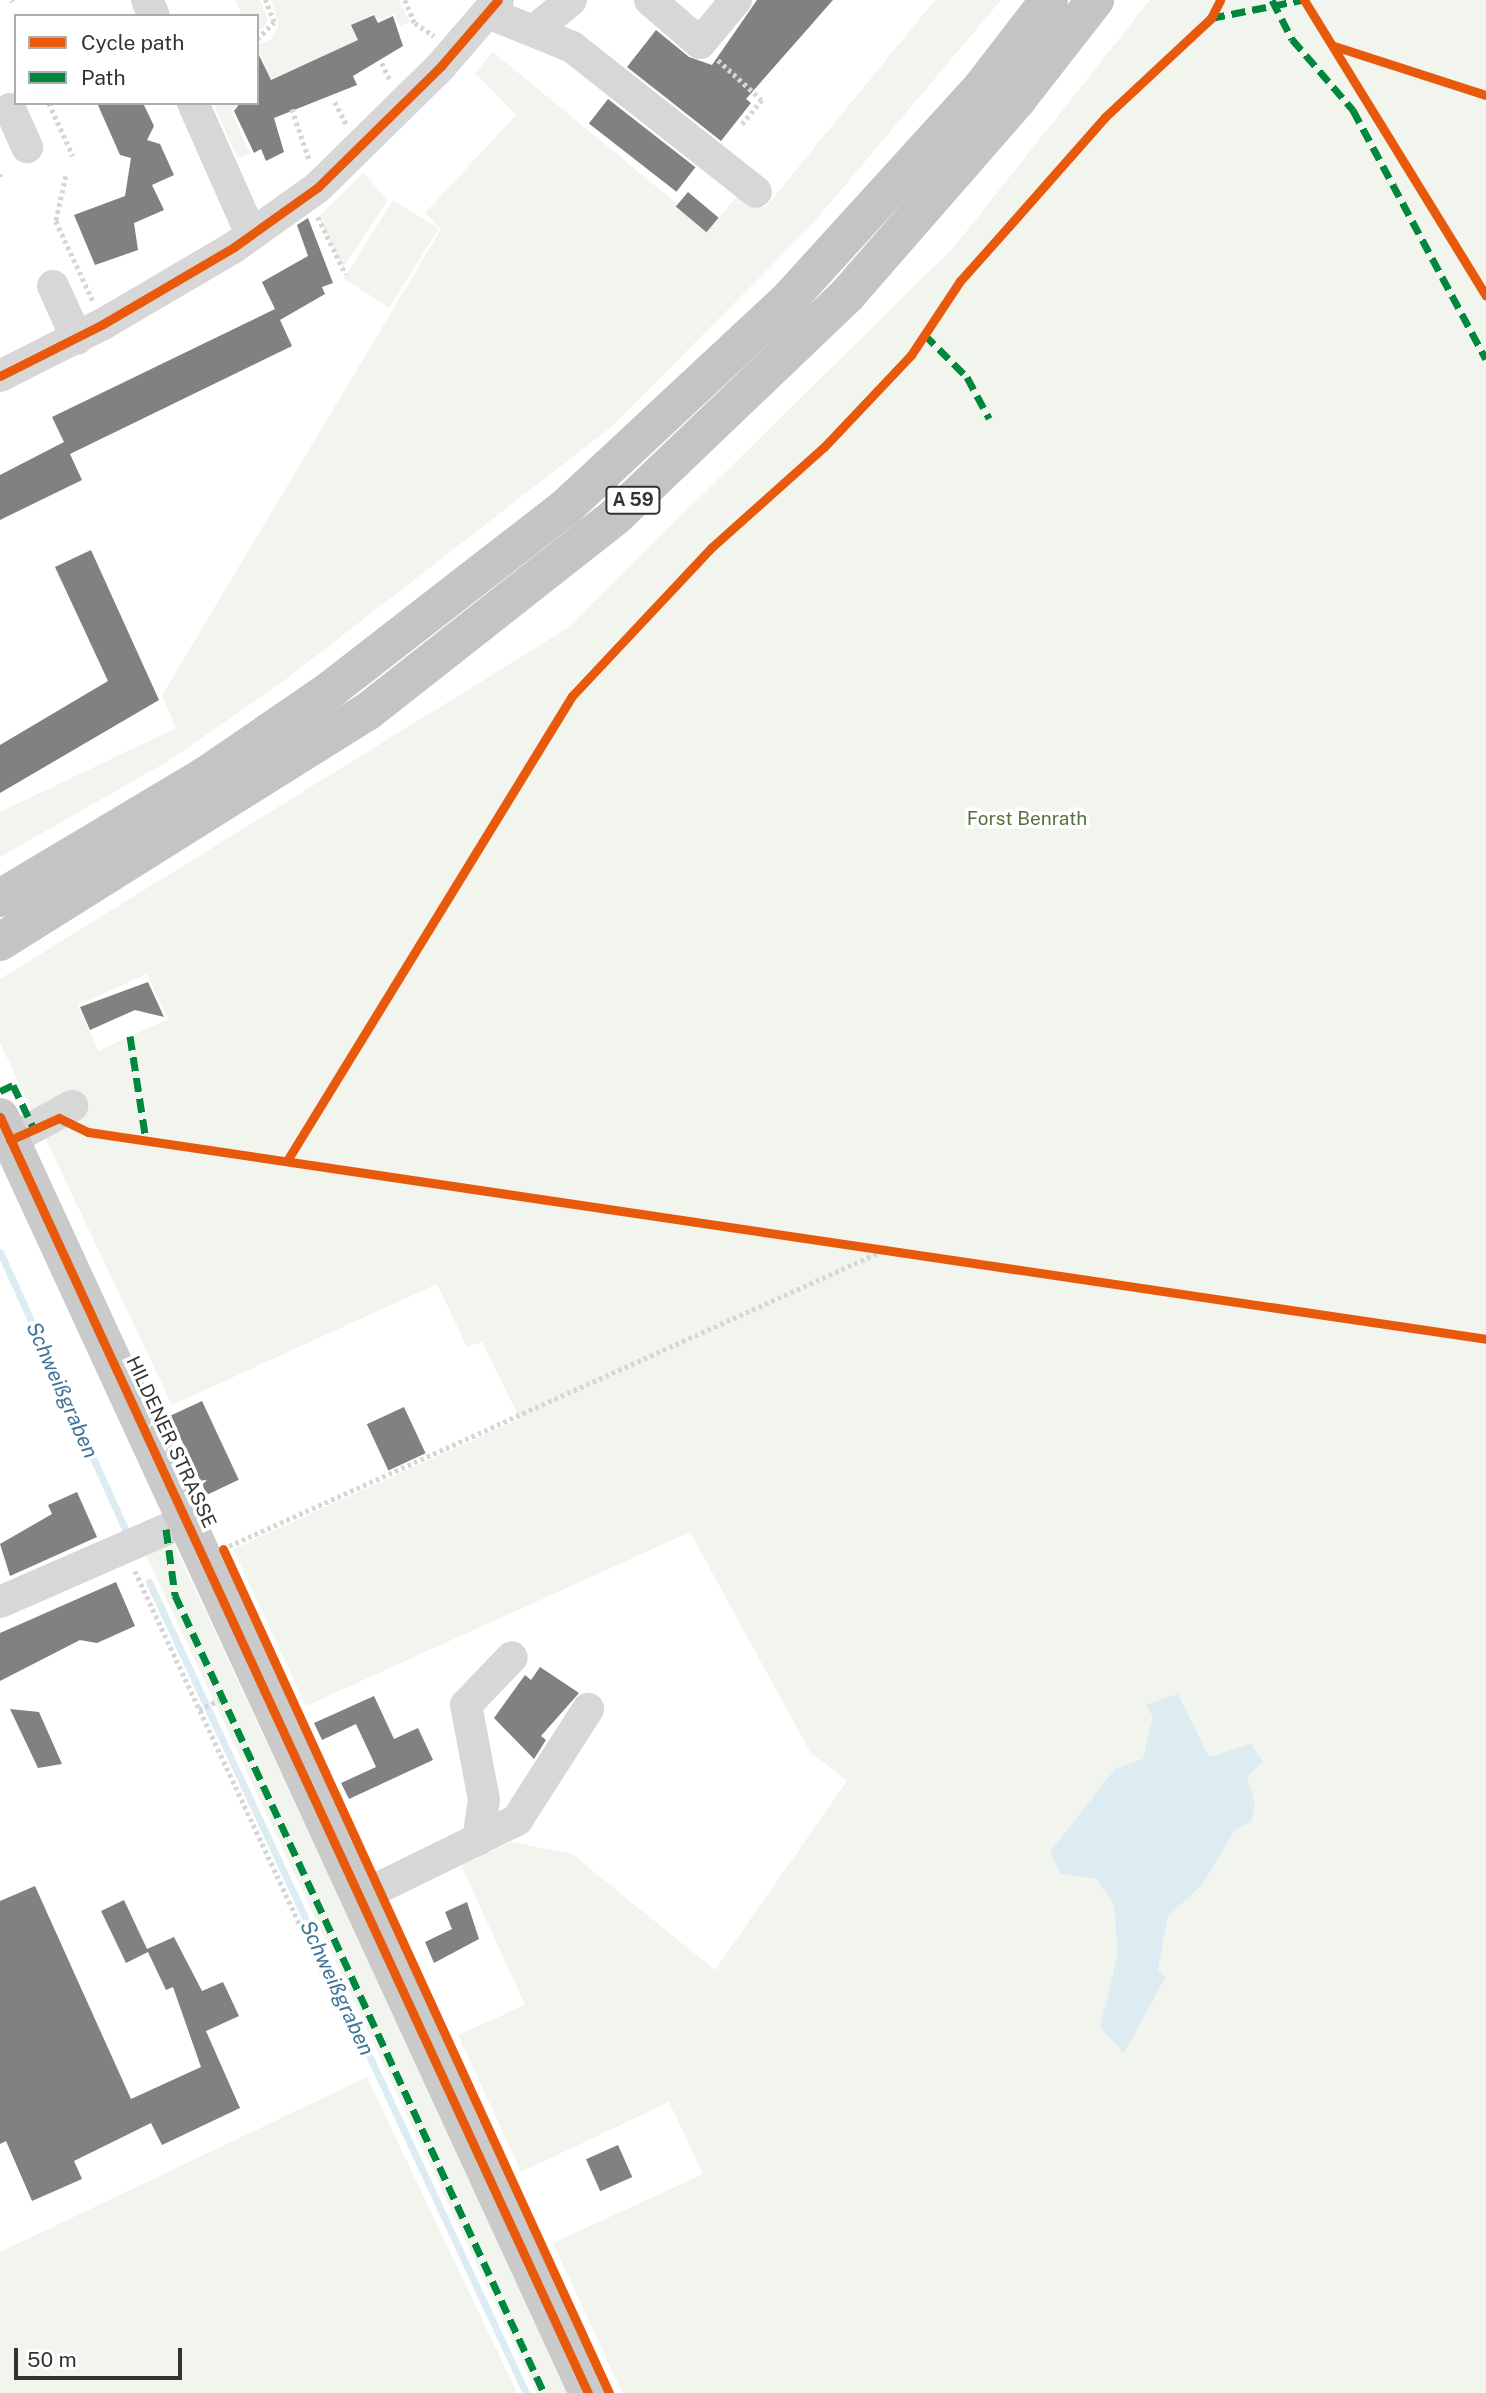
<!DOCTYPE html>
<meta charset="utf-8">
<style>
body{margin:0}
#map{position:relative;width:1486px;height:2393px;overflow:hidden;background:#fff;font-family:"Public Sans",sans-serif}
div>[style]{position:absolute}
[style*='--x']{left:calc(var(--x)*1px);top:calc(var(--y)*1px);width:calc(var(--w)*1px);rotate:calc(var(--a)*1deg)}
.green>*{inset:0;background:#f1f5ed;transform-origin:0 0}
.water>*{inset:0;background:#ddebf3}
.stream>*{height:7px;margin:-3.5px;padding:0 3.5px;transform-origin:3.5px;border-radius:3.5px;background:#ddebf3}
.building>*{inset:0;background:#818181;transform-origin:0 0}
.path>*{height:4.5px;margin-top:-2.25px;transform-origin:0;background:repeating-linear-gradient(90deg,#d6d6d6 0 3.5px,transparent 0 7px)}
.minor>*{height:32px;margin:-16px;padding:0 16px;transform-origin:16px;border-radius:16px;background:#d7d7d7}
.major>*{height:38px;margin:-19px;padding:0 19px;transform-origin:19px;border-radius:19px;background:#cacaca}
.highway>*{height:38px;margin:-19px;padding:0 19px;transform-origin:19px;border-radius:19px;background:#c4c4c4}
.quiet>*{height:7px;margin-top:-3.5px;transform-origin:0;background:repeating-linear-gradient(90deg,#00873e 0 14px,transparent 0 21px)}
.cycleway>*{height:9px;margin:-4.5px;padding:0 4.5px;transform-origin:4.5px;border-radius:4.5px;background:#e8590c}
span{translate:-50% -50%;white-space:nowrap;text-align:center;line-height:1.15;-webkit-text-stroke:7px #fff;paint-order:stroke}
.shield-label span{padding:2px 5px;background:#fff;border:2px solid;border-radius:5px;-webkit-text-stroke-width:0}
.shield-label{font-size:18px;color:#333;font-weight:700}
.park-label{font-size:19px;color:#56703f}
.street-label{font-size:19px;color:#333}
.water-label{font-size:21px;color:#3f7597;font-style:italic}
.legend{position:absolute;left:14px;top:14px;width:245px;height:91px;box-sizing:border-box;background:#fff;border:2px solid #adadad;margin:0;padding:9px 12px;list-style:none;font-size:21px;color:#333}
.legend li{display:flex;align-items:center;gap:14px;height:35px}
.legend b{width:35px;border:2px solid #adadad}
.scale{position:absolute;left:14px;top:2348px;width:168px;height:32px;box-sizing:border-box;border:4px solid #333;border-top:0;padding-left:9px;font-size:21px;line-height:24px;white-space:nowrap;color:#333;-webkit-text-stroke:5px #fff;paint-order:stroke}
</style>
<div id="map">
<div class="green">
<div style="clip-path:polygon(235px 0,260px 0,268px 19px,264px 27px,257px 31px,257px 16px,242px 16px)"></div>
<div style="clip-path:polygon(271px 0,399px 0,410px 22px,400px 26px,394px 14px,380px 20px,373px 14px,353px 24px,361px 43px,270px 79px,257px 45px,271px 40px,279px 25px)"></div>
<div style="clip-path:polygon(935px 0,1001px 0,809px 228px,610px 428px,285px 680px,167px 762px,0 857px,0 812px,176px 728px,162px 695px,441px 229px,425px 213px,516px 115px,475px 73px,493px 52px,709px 230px,742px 190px,765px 208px)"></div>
<div style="clip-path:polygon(evenodd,1150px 0,1486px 0,1486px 2393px,622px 2393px,553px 2243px,703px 2174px,669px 2102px,521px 2172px,458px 2035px,525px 2005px,461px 1865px,511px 1842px,572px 1854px,715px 1970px,847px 1781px,810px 1752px,690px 1532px,306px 1706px,233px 1549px,520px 1419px,482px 1342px,467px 1347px,437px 1284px,172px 1405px,0 1043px,0 979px,566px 629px,954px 247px,1150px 0,147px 974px,168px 1019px,98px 1051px,78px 1005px,147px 974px)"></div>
<div style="clip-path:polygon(213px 103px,239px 103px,231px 111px,250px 153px,238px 159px)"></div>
<div style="clip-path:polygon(363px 173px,388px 200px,343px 268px,318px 217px)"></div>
<div style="left:393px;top:200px;width:54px;height:93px;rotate:32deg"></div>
<div style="left:172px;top:1540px;width:939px;height:30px;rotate:65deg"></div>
<div style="clip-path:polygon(367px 2077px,517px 2393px,0 2393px,0 2252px)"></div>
</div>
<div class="water">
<div style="clip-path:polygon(1178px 1694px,1209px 1757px,1251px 1744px,1263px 1762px,1247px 1776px,1255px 1805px,1251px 1822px,1235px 1830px,1202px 1885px,1168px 1916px,1158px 1969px,1165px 1978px,1124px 2053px,1100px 2027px,1118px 1954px,1114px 1905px,1097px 1879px,1060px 1873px,1050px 1852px,1115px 1769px,1143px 1759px,1153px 1717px,1146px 1705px)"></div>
</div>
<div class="stream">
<div style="--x:0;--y:1252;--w:304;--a:65.7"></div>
<div style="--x:149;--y:1582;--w:894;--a:65.07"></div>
</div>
<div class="building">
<div style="clip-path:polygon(757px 0,833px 0,746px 99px,751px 103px,721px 141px,627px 67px,656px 30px,689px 57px,712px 65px)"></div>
<div style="clip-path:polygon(374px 15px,378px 23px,393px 16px,403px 46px,353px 76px,357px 85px,274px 118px,284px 152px,266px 161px,261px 149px,254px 153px,234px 111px,240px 103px,257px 103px,257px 51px,271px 80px,358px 40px,351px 25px)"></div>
<div style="left:608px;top:99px;width:111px;height:31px;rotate:38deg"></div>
<div style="clip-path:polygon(97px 103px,143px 103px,154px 126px,147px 140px,160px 144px,174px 175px,152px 185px,164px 210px,134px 223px,138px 250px,95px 265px,74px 215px,125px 196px,131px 158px,120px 155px)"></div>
<div style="left:688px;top:192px;width:40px;height:19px;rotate:40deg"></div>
<div style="clip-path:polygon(308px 218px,333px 283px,322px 287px,325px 294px,280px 320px,292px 346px,70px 454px,82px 480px,0 520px,0 475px,64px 442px,52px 417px,275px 309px,262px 282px,308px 256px,297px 225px)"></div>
<div style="clip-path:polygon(91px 550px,159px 700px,0 793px,0 745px,108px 681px,55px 567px)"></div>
<div style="clip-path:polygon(148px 982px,164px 1017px,135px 1010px,90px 1030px,80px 1007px)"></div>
<div style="left:202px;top:1401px;width:87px;height:35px;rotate:65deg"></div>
<div style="left:404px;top:1407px;width:51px;height:41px;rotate:65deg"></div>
<div style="clip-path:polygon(77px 1492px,97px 1537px,10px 1576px,0 1544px,52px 1514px,48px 1505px)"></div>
<div style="clip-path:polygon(116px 1582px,135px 1626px,97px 1643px,80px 1640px,0 1681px,0 1633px)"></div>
<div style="clip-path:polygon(540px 1667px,579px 1693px,541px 1736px,546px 1740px,534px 1759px,494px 1718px,525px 1675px,531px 1680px)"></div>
<div style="clip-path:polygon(374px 1696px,394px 1739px,418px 1728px,433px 1760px,349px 1799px,341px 1783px,376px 1767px,356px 1724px,322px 1740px,314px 1723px)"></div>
<div style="clip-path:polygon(10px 1709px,39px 1712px,62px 1764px,38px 1768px)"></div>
<div style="clip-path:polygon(35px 1886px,131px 2099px,201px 2067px,173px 1987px,166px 1990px,148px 1952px,126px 1963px,101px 1911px,124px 1900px,147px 1949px,174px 1937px,202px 1991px,223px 1982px,239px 2016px,206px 2031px,240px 2108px,162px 2145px,151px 2123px,74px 2161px,82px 2179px,32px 2201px,6px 2141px,0 2144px,0 1901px)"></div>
<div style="clip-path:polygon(467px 1902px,479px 1939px,434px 1963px,425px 1942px,452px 1929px,445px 1912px)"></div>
<div style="left:618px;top:2145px;width:35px;height:35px;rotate:66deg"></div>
</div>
<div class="path">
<div style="--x:12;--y:0;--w:2;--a:63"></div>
<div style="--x:405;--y:0;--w:25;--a:67"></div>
<div style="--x:415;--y:23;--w:23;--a:34"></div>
<div style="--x:257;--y:39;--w:24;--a:-45"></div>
<div style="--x:274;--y:22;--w:24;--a:-112"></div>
<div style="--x:718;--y:60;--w:59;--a:42.3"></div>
<div style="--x:762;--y:100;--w:35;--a:129"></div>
<div style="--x:382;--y:63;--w:19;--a:65"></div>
<div style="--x:335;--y:102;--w:25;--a:63"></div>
<div style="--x:49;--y:103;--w:58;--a:65.6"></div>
<div style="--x:292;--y:109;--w:53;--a:71.2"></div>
<div style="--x:0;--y:174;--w:3;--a:72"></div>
<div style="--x:66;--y:176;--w:46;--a:102.5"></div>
<div style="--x:56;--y:221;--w:88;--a:65.2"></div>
<div style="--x:318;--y:217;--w:64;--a:64.2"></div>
<div style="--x:229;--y:1546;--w:724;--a:-24.3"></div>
<div style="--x:135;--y:1571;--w:464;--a:65"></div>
<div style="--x:331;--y:1992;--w:26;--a:-23"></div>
<div style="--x:199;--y:1710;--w:27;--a:-27"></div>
</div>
<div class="minor">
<div style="--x:147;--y:0;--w:17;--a:66"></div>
<div style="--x:650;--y:0;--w:66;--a:40.7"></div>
<div style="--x:700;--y:43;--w:56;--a:-50.1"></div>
<div style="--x:488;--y:13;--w:91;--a:22"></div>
<div style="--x:572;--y:47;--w:234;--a:38.2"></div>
<div style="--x:535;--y:30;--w:47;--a:-39.8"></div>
<div style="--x:193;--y:103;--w:143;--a:66.1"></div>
<div style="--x:10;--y:109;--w:42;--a:65.9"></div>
<div style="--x:53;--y:286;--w:58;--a:65.6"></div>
<div style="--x:0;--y:376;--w:115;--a:-26.8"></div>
<div style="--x:103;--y:324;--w:152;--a:-30.4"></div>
<div style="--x:234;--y:247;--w:103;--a:-35.5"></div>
<div style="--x:318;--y:187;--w:173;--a:-44.5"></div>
<div style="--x:441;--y:66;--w:87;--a:-49.2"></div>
<div style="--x:10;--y:1140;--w:71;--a:-28.7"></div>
<div style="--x:0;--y:1602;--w:205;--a:-23.6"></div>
<div style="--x:478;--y:1840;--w:40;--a:-81.5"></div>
<div style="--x:484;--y:1800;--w:97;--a:-100.7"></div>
<div style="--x:466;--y:1705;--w:66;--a:-46.2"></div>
<div style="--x:362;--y:1896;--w:173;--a:-26.1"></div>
<div style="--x:517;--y:1820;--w:132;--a:-57.4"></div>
</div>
<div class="major">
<div style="--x:0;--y:1117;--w:1405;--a:65.26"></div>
</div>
<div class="highway">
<div style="--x:0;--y:898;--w:239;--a:-30.8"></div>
<div style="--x:205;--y:776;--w:152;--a:-34.5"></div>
<div style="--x:330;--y:690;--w:299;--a:-37.8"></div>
<div style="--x:566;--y:507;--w:306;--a:-43"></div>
<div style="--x:790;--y:298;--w:284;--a:-47.7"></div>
<div style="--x:981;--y:88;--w:111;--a:-52.3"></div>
<div style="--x:0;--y:942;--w:433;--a:-32.1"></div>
<div style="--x:367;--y:712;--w:317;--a:-38.2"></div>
<div style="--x:616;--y:516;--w:321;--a:-43.7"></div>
<div style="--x:848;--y:294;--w:257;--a:-48.9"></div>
<div style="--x:1017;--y:100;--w:127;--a:-52"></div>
</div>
<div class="quiet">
<div style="--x:1272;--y:0;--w:44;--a:62.9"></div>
<div style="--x:1292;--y:39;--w:94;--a:49.3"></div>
<div style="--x:1353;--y:110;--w:282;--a:61.9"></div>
<div style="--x:1211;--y:18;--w:92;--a:-11.3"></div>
<div style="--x:924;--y:334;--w:61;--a:45"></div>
<div style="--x:967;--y:377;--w:47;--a:61.8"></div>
<div style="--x:130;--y:1036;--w:105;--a:81.3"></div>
<div style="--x:0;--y:1091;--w:14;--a:-25"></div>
<div style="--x:13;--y:1085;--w:49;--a:64.5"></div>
<div style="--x:166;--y:1529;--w:67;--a:82.2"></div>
<div style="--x:175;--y:1595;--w:879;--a:65.18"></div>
</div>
<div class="cycleway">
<div style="--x:1304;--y:0;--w:347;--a:58.4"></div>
<div style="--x:1334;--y:46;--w:160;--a:17.9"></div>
<div style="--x:0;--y:376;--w:115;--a:-26.8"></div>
<div style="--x:103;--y:324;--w:152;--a:-30.4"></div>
<div style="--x:234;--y:247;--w:103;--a:-35.5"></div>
<div style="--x:318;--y:187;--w:173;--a:-44.5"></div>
<div style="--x:441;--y:66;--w:87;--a:-49.2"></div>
<div style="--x:0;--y:1117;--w:1405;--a:65.26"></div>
<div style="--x:10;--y:1140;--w:54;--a:-24.2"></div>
<div style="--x:59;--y:1118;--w:32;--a:26"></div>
<div style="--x:88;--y:1132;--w:1413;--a:8.42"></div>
<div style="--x:288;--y:1159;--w:543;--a:-58.48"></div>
<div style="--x:572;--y:696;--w:204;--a:-46.8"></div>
<div style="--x:712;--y:547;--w:150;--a:-41.8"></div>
<div style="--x:824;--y:447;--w:127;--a:-46.6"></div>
<div style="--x:911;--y:355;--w:89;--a:-56.5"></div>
<div style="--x:960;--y:281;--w:74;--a:-48.3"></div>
<div style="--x:1009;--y:226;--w:145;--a:-48.6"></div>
<div style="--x:1105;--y:117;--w:145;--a:-43"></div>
<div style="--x:1211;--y:18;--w:20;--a:-63"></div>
<div style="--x:223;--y:1549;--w:928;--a:65.42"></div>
</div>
<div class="shield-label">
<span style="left:633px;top:500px">A 59</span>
</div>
<div class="park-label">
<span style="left:1027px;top:819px">Forst Benrath</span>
</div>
<div class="street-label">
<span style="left:171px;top:1442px;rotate:65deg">HILDENER STRASSE</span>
</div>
<div class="water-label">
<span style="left:62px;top:1390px;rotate:66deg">Schweißgraben</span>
<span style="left:337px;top:1988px;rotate:65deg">Schweißgraben</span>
</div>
<ul class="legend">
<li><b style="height:9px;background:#e8590c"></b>Cycle path</li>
<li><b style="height:9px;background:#00873e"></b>Path</li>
</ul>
<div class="scale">50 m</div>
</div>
